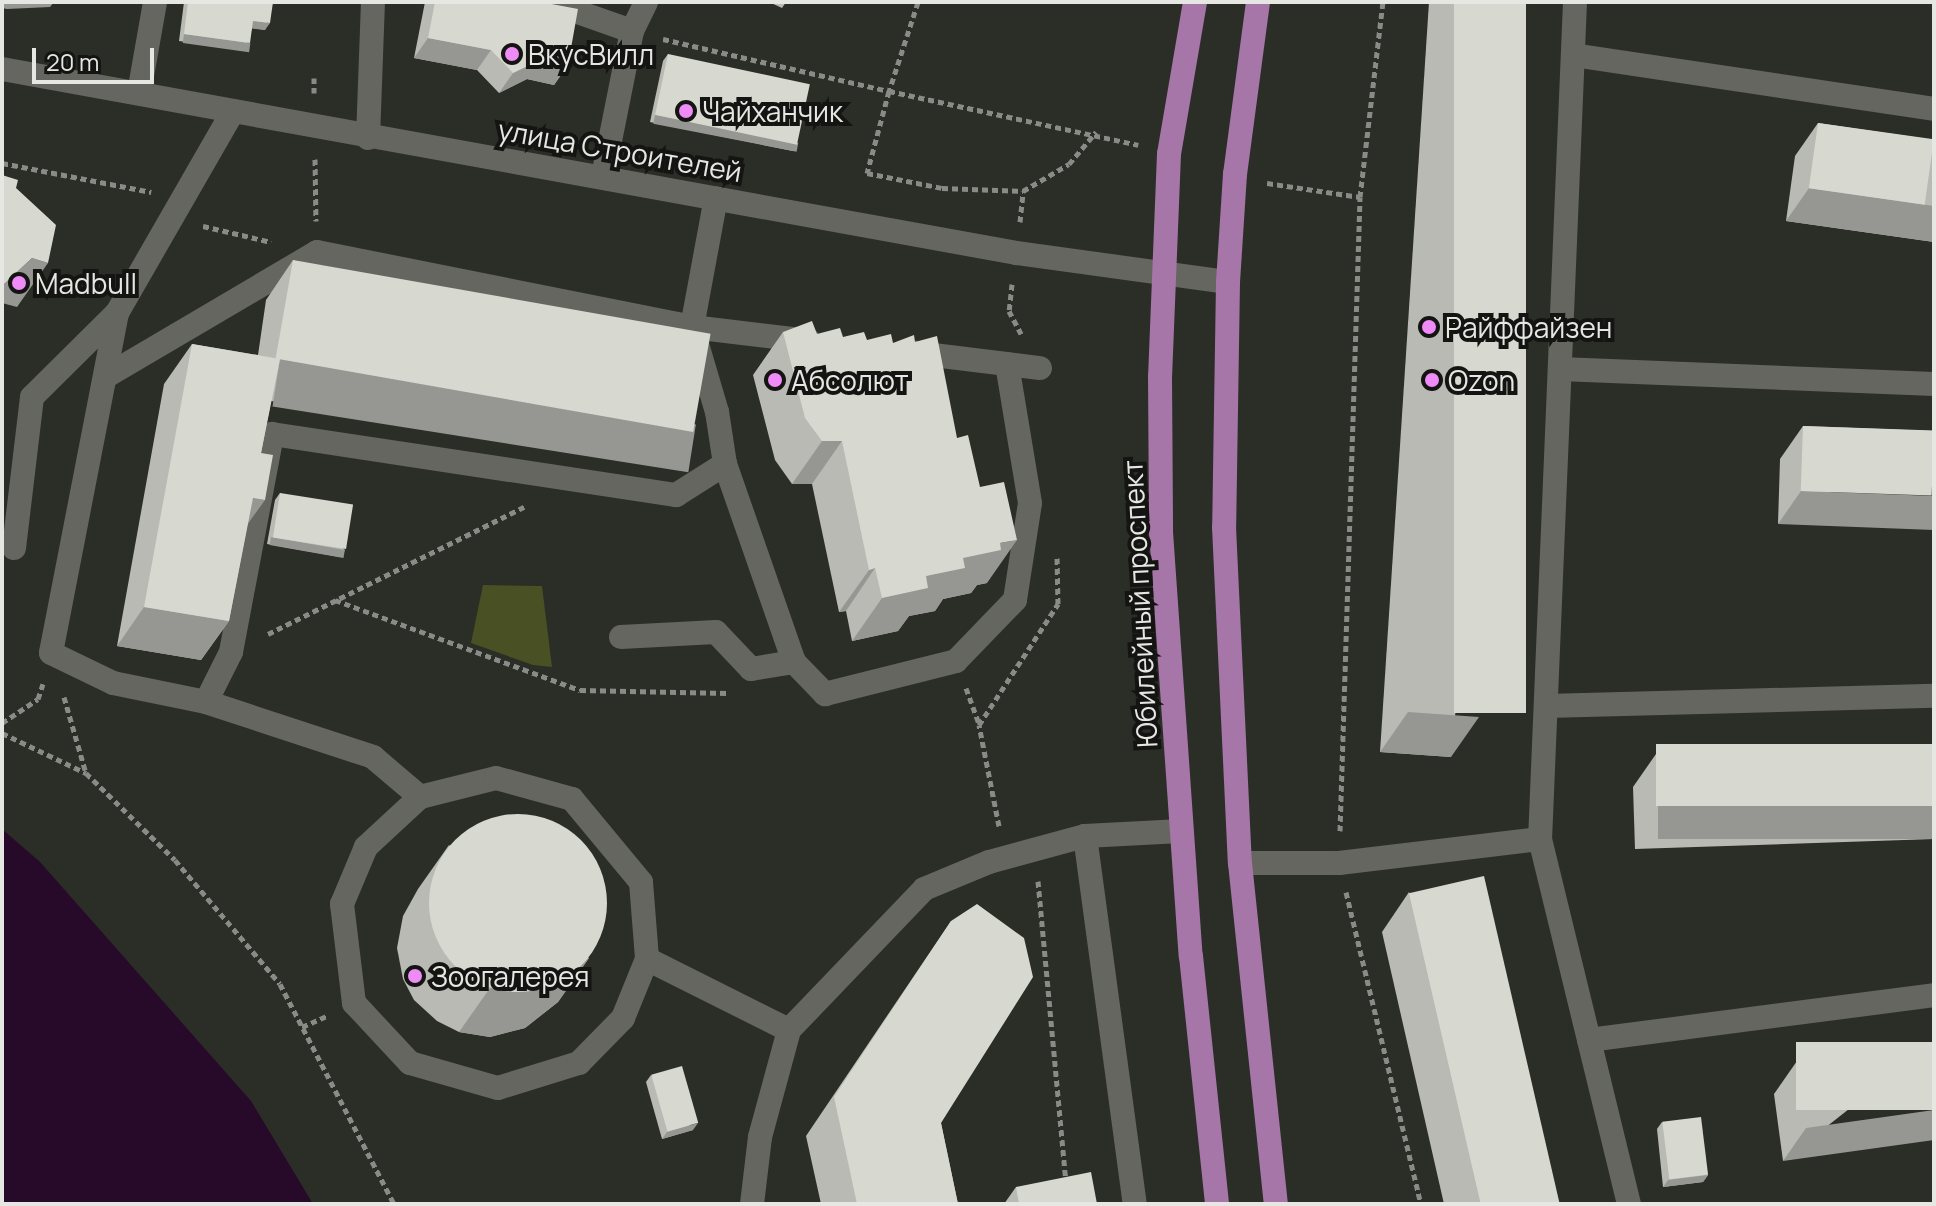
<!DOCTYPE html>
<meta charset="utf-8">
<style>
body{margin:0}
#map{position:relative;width:1936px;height:1206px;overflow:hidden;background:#2b2d27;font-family:Manrope,sans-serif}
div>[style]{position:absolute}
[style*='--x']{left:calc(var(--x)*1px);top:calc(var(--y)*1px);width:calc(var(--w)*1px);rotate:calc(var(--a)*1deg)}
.green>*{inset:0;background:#495023}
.water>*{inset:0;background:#270929}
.path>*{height:5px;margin-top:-2.5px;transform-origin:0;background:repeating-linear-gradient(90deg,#898b86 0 6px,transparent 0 10px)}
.minor>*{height:24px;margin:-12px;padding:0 12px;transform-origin:12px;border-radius:12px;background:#64665f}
.major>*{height:24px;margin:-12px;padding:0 12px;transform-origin:12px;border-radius:12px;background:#a576a7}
.wall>*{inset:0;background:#b9bab3}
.shaded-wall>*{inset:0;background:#969792;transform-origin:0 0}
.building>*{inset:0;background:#d7d8d0;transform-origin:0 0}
.round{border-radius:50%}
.dots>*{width:22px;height:22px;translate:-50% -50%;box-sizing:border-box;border:4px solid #141512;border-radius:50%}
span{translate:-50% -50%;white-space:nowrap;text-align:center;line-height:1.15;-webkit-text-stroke:8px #141512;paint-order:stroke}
.poi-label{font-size:28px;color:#e6e7e3}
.left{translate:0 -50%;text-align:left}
.street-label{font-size:28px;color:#e6e7e3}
.frame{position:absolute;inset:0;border:4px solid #e6e7e3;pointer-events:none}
.scale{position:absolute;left:32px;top:48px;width:122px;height:36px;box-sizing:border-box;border:4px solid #e6e7e3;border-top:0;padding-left:10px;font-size:24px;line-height:28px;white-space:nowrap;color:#e6e7e3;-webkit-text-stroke:6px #141512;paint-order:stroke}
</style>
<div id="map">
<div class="green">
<div style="clip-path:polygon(483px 585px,542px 586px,552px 667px,533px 665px,471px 643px)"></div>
</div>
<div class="water">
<div style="clip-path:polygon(2px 829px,40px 862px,251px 1101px,313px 1204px,2px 1204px)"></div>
</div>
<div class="path">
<div style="--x:918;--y:2;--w:94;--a:108"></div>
<div style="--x:889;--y:91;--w:255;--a:12.2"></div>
<div style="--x:663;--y:39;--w:232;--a:13"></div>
<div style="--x:889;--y:91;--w:85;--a:105"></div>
<div style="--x:867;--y:173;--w:76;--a:11.3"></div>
<div style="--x:942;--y:188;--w:81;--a:2.1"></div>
<div style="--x:1023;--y:191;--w:53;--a:-30.4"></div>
<div style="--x:1069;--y:164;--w:42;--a:-49.8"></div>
<div style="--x:314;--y:78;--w:15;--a:90"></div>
<div style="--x:315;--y:159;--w:62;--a:89.1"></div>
<div style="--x:2;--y:163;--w:152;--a:11"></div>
<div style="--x:1267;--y:183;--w:94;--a:8.6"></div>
<div style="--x:1020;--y:222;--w:31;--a:-84"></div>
<div style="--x:203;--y:226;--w:70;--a:13.2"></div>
<div style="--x:1012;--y:284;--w:27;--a:96"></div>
<div style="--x:1009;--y:311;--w:26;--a:62"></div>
<div style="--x:335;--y:600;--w:261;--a:20.2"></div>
<div style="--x:580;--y:690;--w:147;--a:1.2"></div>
<div style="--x:268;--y:634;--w:286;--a:-26.4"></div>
<div style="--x:966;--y:688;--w:38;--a:70"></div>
<div style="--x:64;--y:697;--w:79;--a:73.9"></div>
<div style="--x:2;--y:723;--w:43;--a:-33.7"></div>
<div style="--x:38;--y:699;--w:16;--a:-72"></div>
<div style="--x:2;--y:733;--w:93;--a:25.5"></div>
<div style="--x:86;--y:773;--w:124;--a:44.3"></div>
<div style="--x:175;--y:860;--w:162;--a:49.7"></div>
<div style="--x:280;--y:984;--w:248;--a:62.6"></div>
<div style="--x:999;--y:826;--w:103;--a:-101.2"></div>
<div style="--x:979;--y:725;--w:145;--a:-56.9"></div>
<div style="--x:1058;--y:604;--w:46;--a:-91.2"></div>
<div style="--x:1340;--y:831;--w:634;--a:-88.19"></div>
<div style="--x:1360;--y:197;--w:196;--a:-83.3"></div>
<div style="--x:1038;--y:881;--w:301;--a:84.7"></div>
<div style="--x:1346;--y:892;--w:321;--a:76.5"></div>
<div style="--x:302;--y:1027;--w:27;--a:-24"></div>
</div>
<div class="minor">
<div style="--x:549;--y:2;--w:88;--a:19.3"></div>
<div style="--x:1575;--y:2;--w:838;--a:92.39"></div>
<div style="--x:1540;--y:839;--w:376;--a:76.3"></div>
<div style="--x:1573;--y:55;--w:365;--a:8.5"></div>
<div style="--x:2;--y:69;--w:1031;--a:10.28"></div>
<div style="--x:1016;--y:253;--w:214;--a:7.8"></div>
<div style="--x:139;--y:93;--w:92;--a:-80"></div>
<div style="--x:368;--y:138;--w:136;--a:-87.9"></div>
<div style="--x:603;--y:176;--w:148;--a:-78.7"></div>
<div style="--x:632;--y:31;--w:32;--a:-64"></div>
<div style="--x:117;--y:313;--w:346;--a:101"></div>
<div style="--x:51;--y:653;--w:69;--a:25.8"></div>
<div style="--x:113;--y:683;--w:95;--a:11.5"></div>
<div style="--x:206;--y:702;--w:56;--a:-63.4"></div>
<div style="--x:231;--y:652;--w:222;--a:-79.3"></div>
<div style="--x:272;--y:434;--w:409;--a:8.6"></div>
<div style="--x:676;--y:495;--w:58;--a:-32.3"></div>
<div style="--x:725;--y:464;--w:53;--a:-98.7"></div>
<div style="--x:717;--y:412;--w:89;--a:-106.4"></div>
<div style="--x:692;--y:327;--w:131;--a:-79.5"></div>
<div style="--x:909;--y:352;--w:132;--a:7"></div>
<div style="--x:1560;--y:369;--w:374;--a:2.3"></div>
<div style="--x:105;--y:377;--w:246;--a:-30.5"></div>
<div style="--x:317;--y:252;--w:382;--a:11.3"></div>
<div style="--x:692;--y:327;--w:118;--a:6.8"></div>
<div style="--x:14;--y:548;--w:152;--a:-83.2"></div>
<div style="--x:32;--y:397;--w:120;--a:-44.7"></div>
<div style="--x:117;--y:313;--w:233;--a:-60.1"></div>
<div style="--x:621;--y:637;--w:95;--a:-3"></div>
<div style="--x:716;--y:632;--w:51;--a:46.6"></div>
<div style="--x:751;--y:669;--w:44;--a:-9.2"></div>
<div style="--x:794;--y:662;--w:210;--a:-109.2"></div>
<div style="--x:794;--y:662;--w:45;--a:45.9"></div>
<div style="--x:825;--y:694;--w:135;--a:-14.1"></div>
<div style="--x:956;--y:661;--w:85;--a:-46"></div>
<div style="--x:1015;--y:600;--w:98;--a:-81.2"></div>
<div style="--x:1030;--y:503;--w:141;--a:-99.4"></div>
<div style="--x:206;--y:702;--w:176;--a:18.2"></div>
<div style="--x:373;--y:757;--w:62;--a:40.4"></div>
<div style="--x:420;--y:797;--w:78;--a:-14"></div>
<div style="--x:496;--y:778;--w:79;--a:15.4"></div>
<div style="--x:572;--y:799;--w:108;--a:50.3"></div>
<div style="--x:641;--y:882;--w:77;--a:85.5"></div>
<div style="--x:647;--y:959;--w:159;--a:26.6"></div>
<div style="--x:789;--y:1030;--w:195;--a:-46.2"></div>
<div style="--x:924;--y:889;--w:70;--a:-22.6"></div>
<div style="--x:989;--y:862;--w:99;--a:-15.2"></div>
<div style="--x:1085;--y:836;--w:96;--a:-3"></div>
<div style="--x:1546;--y:706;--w:388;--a:-1.5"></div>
<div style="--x:420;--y:797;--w:74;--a:137.2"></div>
<div style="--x:366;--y:847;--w:62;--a:112.8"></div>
<div style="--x:342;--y:904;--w:100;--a:83.1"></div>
<div style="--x:354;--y:1003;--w:82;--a:47"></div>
<div style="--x:410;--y:1063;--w:91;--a:15.9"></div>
<div style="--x:498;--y:1088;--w:85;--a:-17.2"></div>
<div style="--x:579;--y:1063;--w:63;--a:-45.6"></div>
<div style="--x:623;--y:1018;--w:64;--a:-67.9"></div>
<div style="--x:1085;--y:836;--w:371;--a:82.3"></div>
<div style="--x:1240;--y:863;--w:99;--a:0"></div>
<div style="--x:1339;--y:863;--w:202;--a:-6.8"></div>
<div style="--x:1589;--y:1040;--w:348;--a:-7.4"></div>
<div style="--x:752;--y:1204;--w:67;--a:-83.2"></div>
<div style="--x:760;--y:1137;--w:111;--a:-74.8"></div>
</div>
<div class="major">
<div style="--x:1195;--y:2;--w:154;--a:99.7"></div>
<div style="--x:1169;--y:154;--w:223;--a:92.3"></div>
<div style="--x:1160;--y:377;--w:155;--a:89.6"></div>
<div style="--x:1161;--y:532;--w:425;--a:86"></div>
<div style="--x:1191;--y:956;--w:249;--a:84"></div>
<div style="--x:1258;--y:2;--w:174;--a:97.6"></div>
<div style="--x:1235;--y:174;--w:108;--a:93.7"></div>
<div style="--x:1228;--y:282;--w:245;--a:90.9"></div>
<div style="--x:1224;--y:527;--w:336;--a:87.3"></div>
<div style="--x:1240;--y:863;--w:343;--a:84"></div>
</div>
<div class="wall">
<div style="clip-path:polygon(184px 2px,273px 2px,265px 30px,252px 28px,245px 50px,179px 41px)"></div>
<div style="clip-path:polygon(425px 2px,541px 2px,568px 65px,554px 85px,527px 79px,499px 93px,477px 70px,414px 58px)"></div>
<div style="clip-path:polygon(769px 2px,786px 2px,782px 8px)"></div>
<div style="clip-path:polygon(1429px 2px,1526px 2px,1451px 757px,1380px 752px)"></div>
<div style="clip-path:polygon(668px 54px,798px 144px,793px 151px,650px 122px,663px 61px)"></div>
<div style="clip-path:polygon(1818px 123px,1934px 140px,1934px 242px,1786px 221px,1795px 156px)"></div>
<div style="clip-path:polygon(293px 260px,696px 425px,669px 464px,271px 401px,229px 621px,201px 660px,117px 646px,164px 384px,192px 344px,258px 355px,266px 300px)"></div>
<div style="clip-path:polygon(783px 332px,817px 334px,893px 343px,987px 583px,977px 585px,971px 593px,943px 599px,935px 611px,909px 616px,898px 631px,852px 641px,846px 611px,839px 612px,812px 484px,792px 484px,775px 460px,753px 375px)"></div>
<div style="clip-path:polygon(1803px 426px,1934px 431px,1778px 524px,1780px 459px)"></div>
<div style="clip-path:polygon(280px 493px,345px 550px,340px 557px,267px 544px,275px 500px)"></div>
<div style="clip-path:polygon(1934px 744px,1934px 839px,1635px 849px,1633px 787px,1656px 754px)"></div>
<div style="clip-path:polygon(449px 845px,589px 958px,558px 1002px,525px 1028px,490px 1037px,459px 1032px,437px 1021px,414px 1000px,403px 979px,397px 948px,403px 916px,418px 889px)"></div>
<div style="clip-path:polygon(1409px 892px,1558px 1204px,1444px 1204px,1382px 932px)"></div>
<div style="clip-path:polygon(951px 921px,941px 1123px,958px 1204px,821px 1204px,806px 1136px)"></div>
<div style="clip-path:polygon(1934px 1042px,1783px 1161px,1774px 1094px,1797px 1061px)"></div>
<div style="clip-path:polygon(651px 1075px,693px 1130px,662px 1139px,646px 1082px)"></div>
<div style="clip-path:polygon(1662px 1122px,1708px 1175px,1703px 1182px,1663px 1187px,1657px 1129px)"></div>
<div style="clip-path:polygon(1016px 1187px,1097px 1204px,1004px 1204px)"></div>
</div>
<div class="shaded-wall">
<div style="clip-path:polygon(2px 2px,54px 2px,50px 7px,7px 9px,2px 8px)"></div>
<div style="clip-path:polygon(253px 21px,270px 23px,265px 30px,248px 28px)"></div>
<div style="left:184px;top:34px;width:67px;height:9px;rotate:8deg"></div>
<div style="clip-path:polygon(428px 38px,491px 50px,477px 70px,414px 58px)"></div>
<div style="clip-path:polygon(540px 60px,568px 65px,554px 85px,527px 79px,499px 93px,513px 73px)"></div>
<div style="left:655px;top:115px;width:146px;height:9px;rotate:11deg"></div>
<div style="clip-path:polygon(1809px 188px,1934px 206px,1934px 242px,1786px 221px)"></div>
<div style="clip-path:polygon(32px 258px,48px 263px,17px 307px,2px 303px,2px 286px)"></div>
<div style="left:280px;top:359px;width:421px;height:48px;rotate:9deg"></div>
<div style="clip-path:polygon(822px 441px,842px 441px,812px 484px,792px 484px)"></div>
<div style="clip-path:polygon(1801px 491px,1934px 496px,1934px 530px,1778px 524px)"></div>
<div style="clip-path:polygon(253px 498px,265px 500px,237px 539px)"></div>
<div style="left:271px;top:537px;width:75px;height:8px;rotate:10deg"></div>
<div style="clip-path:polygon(1017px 540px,987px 583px,977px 585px,971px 593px,943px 599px,935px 611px,909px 616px,898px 631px,852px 641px,882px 598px,963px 558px,1000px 543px)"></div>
<div style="clip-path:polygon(875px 568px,846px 611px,839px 612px,869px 570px)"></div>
<div style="clip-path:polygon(144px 607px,229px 621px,201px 660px,117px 646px)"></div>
<div style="clip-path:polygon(1408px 712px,1479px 717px,1451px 757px,1380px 752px)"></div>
<div style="left:1934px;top:806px;width:33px;height:276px;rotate:90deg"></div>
<div style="clip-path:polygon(589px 958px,558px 1002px,525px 1028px,490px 1037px,459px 1032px,490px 988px)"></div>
<div style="clip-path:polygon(1934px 1110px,1934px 1140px,1783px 1161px,1806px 1128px)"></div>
<div style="clip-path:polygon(698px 1123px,693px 1130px,662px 1139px,667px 1132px)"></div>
<div style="clip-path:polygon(1708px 1175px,1703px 1182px,1663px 1187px,1668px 1180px)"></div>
</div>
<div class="building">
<div style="clip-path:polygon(188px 2px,273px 2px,270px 23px,253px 21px,250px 43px,184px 34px)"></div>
<div style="clip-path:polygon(435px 2px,541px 2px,578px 9px,568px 65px,540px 60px,513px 73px,491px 50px,428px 38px)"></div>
<div style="left:1454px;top:2px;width:72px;height:711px"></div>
<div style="left:668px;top:54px;width:145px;height:62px;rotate:12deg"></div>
<div style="left:1818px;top:123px;width:117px;height:66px;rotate:8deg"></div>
<div style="clip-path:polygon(2px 175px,18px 180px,16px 188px,56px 225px,48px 263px,32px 258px,2px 286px)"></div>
<div style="left:293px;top:260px;width:424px;height:100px;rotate:10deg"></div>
<div style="clip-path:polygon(812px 321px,817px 334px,840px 328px,843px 337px,864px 332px,867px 340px,891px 334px,893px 343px,914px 335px,915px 342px,937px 336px,957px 438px,968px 435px,980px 487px,1004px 482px,1017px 540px,1000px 543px,1001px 550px,963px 558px,965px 568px,926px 576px,928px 588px,882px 598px,875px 568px,869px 570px,842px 441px,822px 441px,805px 418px,783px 332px)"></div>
<div style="clip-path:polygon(192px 344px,280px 359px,261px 453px,273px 455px,265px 500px,253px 498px,229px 621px,144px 607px)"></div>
<div style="left:1803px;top:426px;width:131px;height:65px;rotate:2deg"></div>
<div style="left:280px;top:493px;width:74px;height:45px;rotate:9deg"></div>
<div style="left:1934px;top:744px;width:62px;height:278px;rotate:90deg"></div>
<div class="round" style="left:429px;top:814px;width:178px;height:178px"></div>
<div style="left:1484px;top:876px;width:336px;height:77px;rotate:77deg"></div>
<div style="clip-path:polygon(977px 904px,1024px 938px,1033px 977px,941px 1123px,958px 1204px,857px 1204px,834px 1097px,951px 921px)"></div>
<div style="left:1934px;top:1042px;width:68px;height:138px;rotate:90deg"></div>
<div style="left:682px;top:1066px;width:59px;height:32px;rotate:74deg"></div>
<div style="left:1701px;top:1117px;width:58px;height:39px;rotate:83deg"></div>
<div style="clip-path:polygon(1091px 1172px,1097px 1204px,1019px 1204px,1016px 1187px)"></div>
</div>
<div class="dots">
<div style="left:512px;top:54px;background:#ef8bf6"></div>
<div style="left:686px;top:111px;background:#ef8bf6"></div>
<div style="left:19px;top:283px;background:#ef8bf6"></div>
<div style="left:1429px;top:327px;background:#ef8bf6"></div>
<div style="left:775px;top:380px;background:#ef8bf6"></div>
<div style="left:1432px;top:380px;background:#ef8bf6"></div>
<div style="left:415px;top:976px;background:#ef8bf6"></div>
</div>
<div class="poi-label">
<span class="left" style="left:528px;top:54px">ВкусВилл</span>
<span class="left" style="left:702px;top:111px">Чайханчик</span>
<span class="left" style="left:35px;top:283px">Madbull</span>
<span class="left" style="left:1445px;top:327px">Райффайзен</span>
<span class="left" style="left:791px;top:380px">Абсолют</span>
<span class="left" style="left:1448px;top:380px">Ozon</span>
<span class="left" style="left:431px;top:976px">Зоогалерея</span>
</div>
<div class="street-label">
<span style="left:620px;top:150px;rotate:10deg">улица Строителей</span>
<span style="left:1139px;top:604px;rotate:-93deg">Юбилейный проспект</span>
</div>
<div class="frame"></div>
<div class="scale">20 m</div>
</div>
